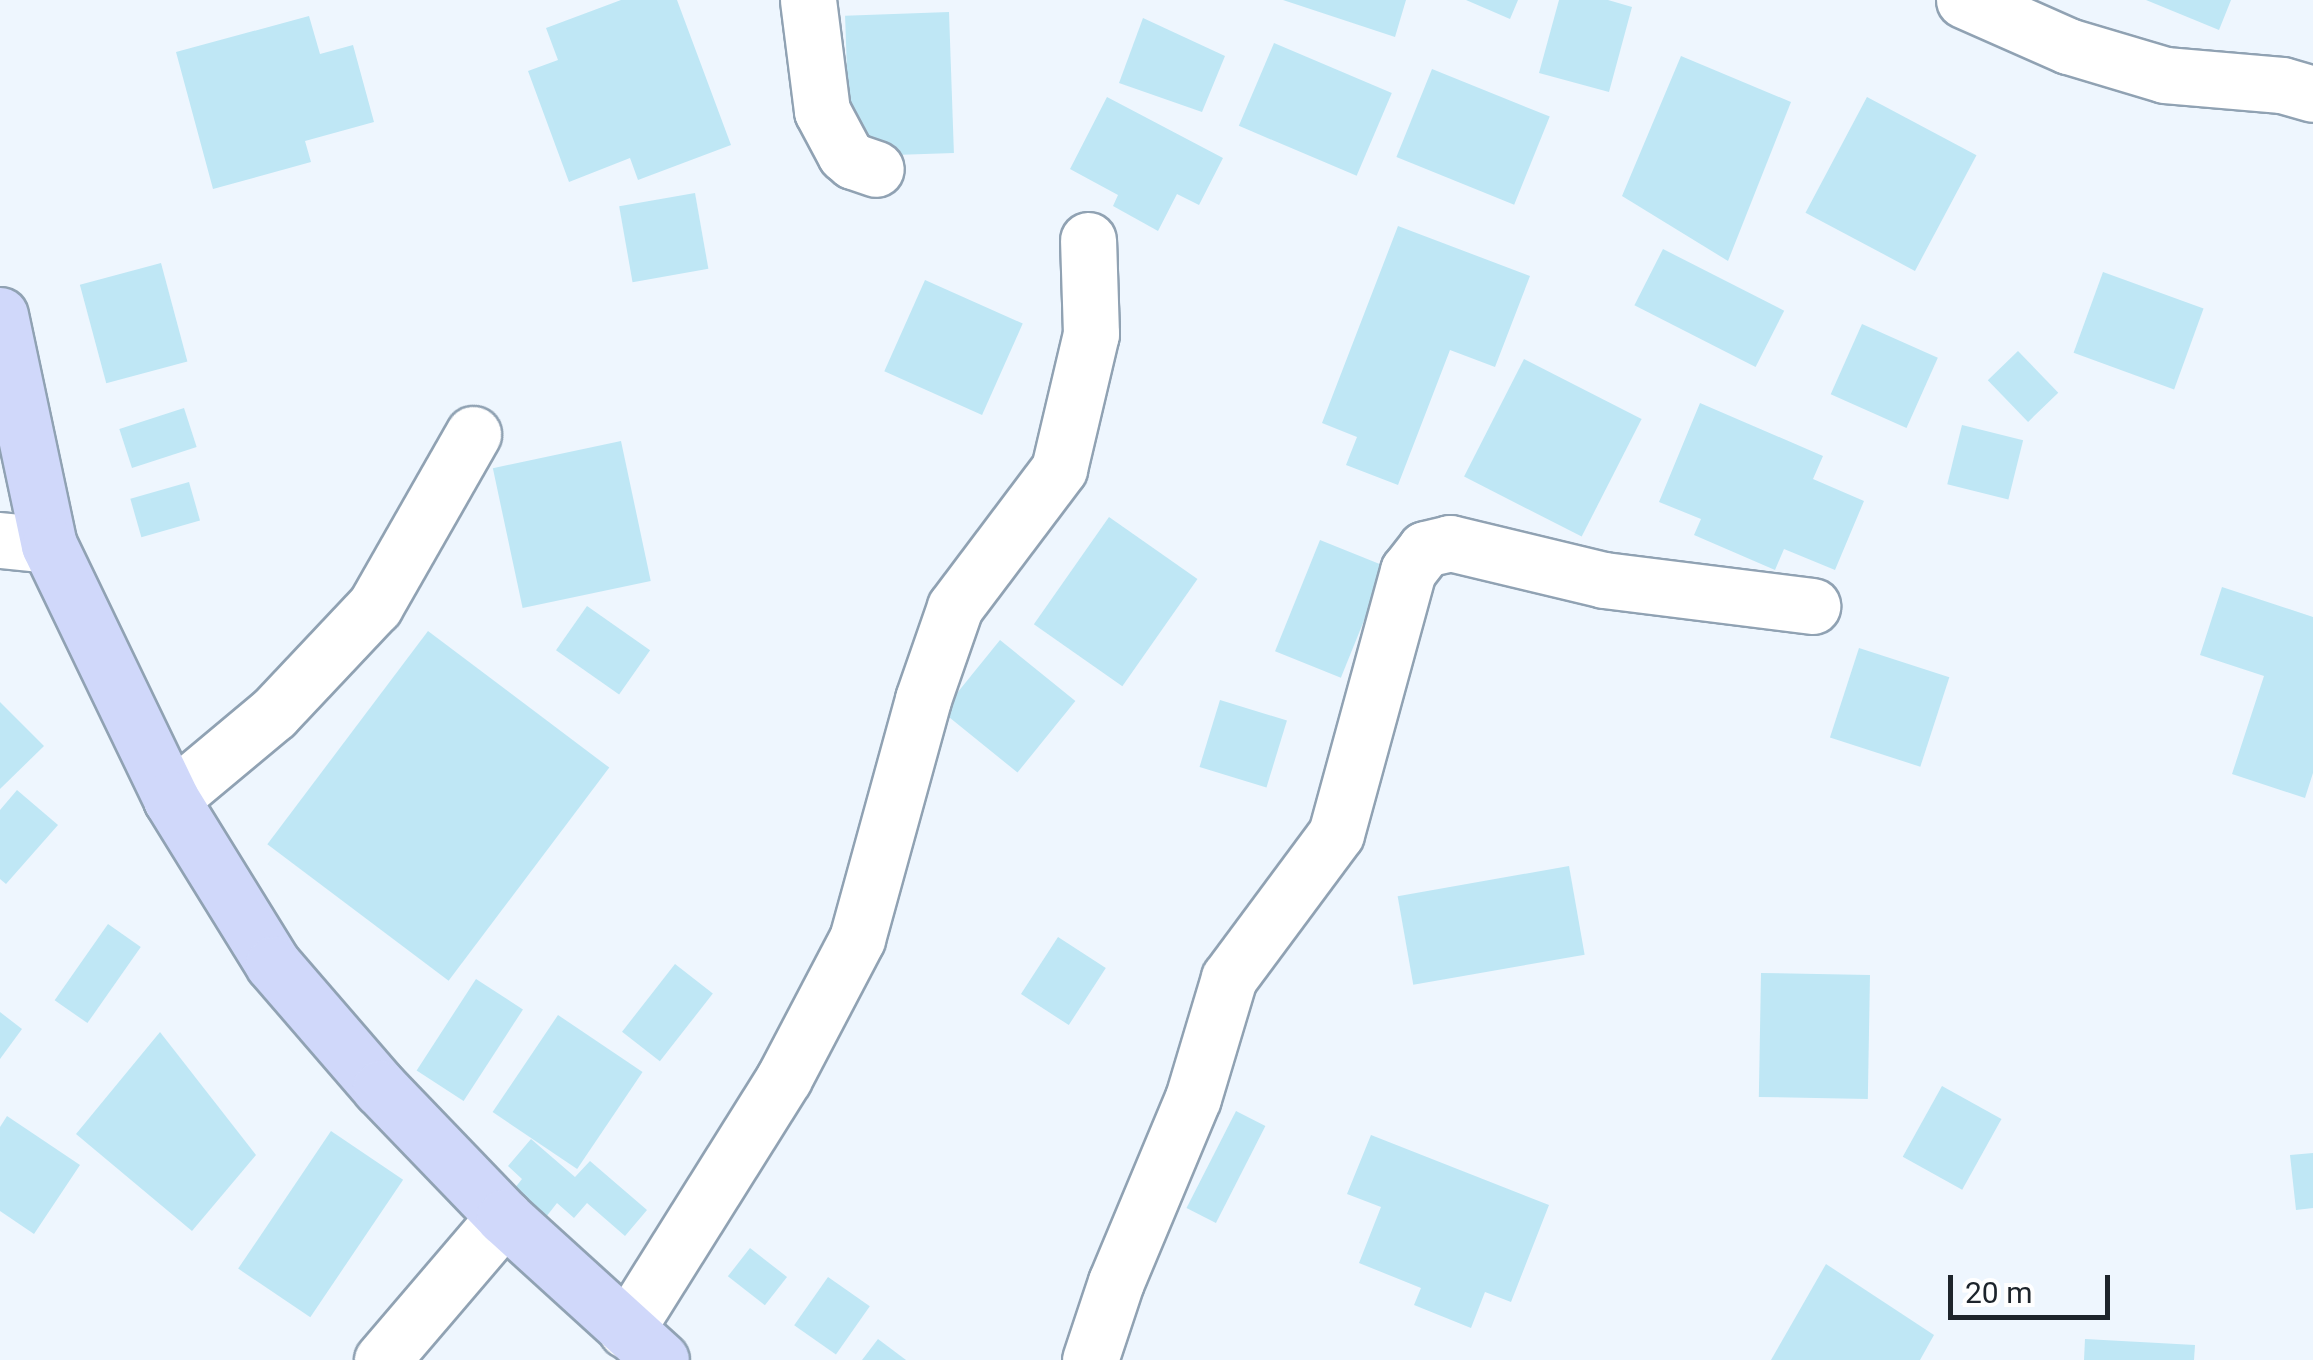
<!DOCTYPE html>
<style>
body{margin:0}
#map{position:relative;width:2313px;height:1360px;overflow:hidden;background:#eef6fe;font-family:Roboto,sans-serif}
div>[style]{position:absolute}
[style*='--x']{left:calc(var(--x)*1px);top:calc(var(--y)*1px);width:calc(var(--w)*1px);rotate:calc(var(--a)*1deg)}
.building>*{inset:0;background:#bfe7f5;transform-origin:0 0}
.roads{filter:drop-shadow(2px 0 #90a2b3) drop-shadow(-2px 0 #90a2b3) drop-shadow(0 2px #90a2b3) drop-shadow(0 -2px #90a2b3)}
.minor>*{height:55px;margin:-27.5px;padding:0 27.5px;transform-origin:27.5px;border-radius:27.5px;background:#fff}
.secondary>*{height:55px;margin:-27.5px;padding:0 27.5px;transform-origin:27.5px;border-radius:27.5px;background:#d0d8fa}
span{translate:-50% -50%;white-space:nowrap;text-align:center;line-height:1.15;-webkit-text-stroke:9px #fff;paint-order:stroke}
.scale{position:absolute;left:1948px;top:1275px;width:162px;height:45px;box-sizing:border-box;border:5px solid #1d242b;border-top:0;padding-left:12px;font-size:30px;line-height:35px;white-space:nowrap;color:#1d242b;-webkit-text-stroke:8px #fff;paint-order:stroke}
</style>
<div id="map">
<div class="building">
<div style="clip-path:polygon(621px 0,677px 0,731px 145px,638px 180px,630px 158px,569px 182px,528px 71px,558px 60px,546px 28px)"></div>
<div style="clip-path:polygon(1283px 0,1406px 0,1395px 37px)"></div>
<div style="clip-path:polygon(1466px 0,1518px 0,1510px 19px)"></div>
<div style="clip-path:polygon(1559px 0,1608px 0,1632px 7px,1609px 92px,1539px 73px)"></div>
<div style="clip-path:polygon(2146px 0,2231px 0,2219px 30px)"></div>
<div style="left:949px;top:12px;width:141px;height:104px;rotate:88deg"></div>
<div style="clip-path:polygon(309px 16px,320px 54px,353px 45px,374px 122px,305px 141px,311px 162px,213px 189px,176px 52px)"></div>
<div style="clip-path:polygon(1143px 18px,1225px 56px,1202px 112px,1119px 83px)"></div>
<div style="left:1274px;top:43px;width:128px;height:90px;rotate:23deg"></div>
<div style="clip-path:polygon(1681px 56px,1791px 102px,1728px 261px,1622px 196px)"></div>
<div style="left:1432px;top:69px;width:127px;height:95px;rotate:22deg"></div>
<div style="clip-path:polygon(1107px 97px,1223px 158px,1199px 205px,1177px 194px,1158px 231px,1113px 206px,1118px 195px,1070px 169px)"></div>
<div style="left:1867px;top:97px;width:124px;height:131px;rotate:28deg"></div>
<div style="left:695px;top:193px;width:77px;height:77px;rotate:80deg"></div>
<div style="clip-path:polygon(1398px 226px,1530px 276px,1495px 367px,1450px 350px,1398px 485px,1346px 465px,1357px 437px,1322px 423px)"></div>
<div style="left:1663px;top:249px;width:136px;height:63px;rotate:27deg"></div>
<div style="left:161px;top:263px;width:102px;height:84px;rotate:75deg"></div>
<div style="left:2103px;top:272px;width:107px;height:86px;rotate:20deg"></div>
<div style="left:925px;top:280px;width:107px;height:100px;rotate:24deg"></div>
<div style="left:1862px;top:324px;width:83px;height:77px;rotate:24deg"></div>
<div style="left:2018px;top:351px;width:58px;height:42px;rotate:46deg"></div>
<div style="left:1524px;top:359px;width:132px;height:132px;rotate:27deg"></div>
<div style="clip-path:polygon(1700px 403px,1823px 456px,1813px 479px,1864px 501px,1835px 570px,1784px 549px,1775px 570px,1694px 535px,1701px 519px,1659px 502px)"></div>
<div style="left:184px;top:408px;width:41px;height:68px;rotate:72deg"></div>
<div style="left:1962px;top:425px;width:63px;height:61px;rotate:14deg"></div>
<div style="left:621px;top:441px;width:143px;height:131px;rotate:78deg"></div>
<div style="left:189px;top:482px;width:40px;height:61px;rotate:74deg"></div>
<div style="left:1109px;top:517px;width:108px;height:131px;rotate:35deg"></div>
<div style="left:1320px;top:540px;width:71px;height:120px;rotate:22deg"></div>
<div style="clip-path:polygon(2222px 587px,2313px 617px,2313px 773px,2305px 798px,2232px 774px,2264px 676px,2200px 655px)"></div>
<div style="left:587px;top:606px;width:77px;height:54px;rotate:35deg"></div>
<div style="left:428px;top:631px;width:227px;height:267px;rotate:37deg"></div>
<div style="left:1000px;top:640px;width:97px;height:92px;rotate:39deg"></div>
<div style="left:1859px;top:648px;width:95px;height:94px;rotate:18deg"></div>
<div style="left:1220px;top:700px;width:70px;height:70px;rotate:17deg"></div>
<div style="clip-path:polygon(0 702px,44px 746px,0 789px)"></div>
<div style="clip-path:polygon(17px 790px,58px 825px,6px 884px,0 879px,0 810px)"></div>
<div style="left:1569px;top:866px;width:90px;height:174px;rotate:80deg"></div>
<div style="left:108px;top:924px;width:40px;height:93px;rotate:35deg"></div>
<div style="left:1058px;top:937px;width:57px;height:68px;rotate:33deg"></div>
<div style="left:675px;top:964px;width:48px;height:86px;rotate:38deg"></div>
<div style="left:1761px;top:973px;width:109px;height:124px;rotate:1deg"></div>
<div style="left:476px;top:979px;width:56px;height:109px;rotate:33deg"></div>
<div style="clip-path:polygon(0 1012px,22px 1029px,0 1059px)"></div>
<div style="left:558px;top:1015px;width:102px;height:117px;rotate:34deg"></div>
<div style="clip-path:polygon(160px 1032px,256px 1155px,192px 1231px,76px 1134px)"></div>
<div style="left:1942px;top:1086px;width:68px;height:81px;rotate:29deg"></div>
<div style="left:1236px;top:1111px;width:33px;height:109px;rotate:27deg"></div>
<div style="clip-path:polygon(7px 1116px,80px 1165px,34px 1234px,0 1211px,0 1127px)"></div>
<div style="left:331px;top:1131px;width:87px;height:166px;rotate:34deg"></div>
<div style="clip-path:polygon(1371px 1135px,1549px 1205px,1511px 1302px,1485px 1292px,1471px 1328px,1414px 1305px,1421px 1288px,1359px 1263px,1381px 1207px,1347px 1194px)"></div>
<div style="clip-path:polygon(531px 1139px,575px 1177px,590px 1161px,647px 1210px,625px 1236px,587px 1203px,574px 1218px,557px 1203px,546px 1217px,514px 1189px,522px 1179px,508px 1166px)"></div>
<div style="clip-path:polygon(2313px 1153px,2313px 1208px,2296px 1210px,2290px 1155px)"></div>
<div style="left:750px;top:1248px;width:47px;height:36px;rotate:38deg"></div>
<div style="clip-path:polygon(1826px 1264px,1934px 1335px,1920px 1360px,1771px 1360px)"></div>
<div style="left:828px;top:1277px;width:51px;height:59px;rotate:35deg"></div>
<div style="clip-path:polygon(878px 1339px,906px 1360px,862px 1360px)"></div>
<div style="clip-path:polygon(2085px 1339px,2195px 1345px,2194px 1360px,2084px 1360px)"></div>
</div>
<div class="roads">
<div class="minor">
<div style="--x:808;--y:0;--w:112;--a:82.8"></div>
<div style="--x:822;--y:111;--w:49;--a:61.9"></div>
<div style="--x:845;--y:154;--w:11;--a:41"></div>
<div style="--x:853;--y:161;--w:24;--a:19"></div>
<div style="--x:1964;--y:0;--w:114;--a:23.9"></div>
<div style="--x:2068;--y:46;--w:101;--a:16.6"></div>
<div style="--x:2165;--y:75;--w:117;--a:4.9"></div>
<div style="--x:2282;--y:85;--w:32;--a:16"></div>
<div style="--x:0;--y:540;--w:49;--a:5.8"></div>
<div style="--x:171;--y:799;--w:134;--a:-39.9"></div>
<div style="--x:274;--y:713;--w:147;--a:-46.7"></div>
<div style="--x:375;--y:606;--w:198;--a:-60.3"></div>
<div style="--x:626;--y:1330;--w:297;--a:-57.9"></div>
<div style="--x:784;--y:1078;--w:157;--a:-62.3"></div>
<div style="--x:857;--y:939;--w:249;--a:-74.6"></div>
<div style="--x:923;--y:699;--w:97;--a:-70.8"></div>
<div style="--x:955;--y:607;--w:173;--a:-53"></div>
<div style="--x:1059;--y:469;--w:139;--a:-76.7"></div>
<div style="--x:1091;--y:334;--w:94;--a:-91.8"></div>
<div style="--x:382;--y:1360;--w:188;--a:-49.5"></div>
<div style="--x:1090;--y:1360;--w:82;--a:-71.6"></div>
<div style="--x:1116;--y:1282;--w:199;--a:-67.3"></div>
<div style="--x:1193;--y:1098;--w:125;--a:-73.3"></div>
<div style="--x:1229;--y:978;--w:179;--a:-53.4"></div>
<div style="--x:1336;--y:834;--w:273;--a:-74.7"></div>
<div style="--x:1408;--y:571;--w:28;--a:-52"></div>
<div style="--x:1425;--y:549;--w:26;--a:-13"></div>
<div style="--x:1450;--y:543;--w:158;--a:13.5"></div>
<div style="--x:1604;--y:580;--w:210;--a:7.1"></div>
</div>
<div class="secondary">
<div style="--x:0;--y:315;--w:235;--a:78"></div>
<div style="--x:49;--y:545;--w:282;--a:64.3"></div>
<div style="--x:171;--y:799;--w:194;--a:58.3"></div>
<div style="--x:273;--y:964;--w:164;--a:49.2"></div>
<div style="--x:380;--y:1088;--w:179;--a:46.1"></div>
<div style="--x:504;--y:1217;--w:212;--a:42.3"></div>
</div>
</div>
<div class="scale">20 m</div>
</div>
